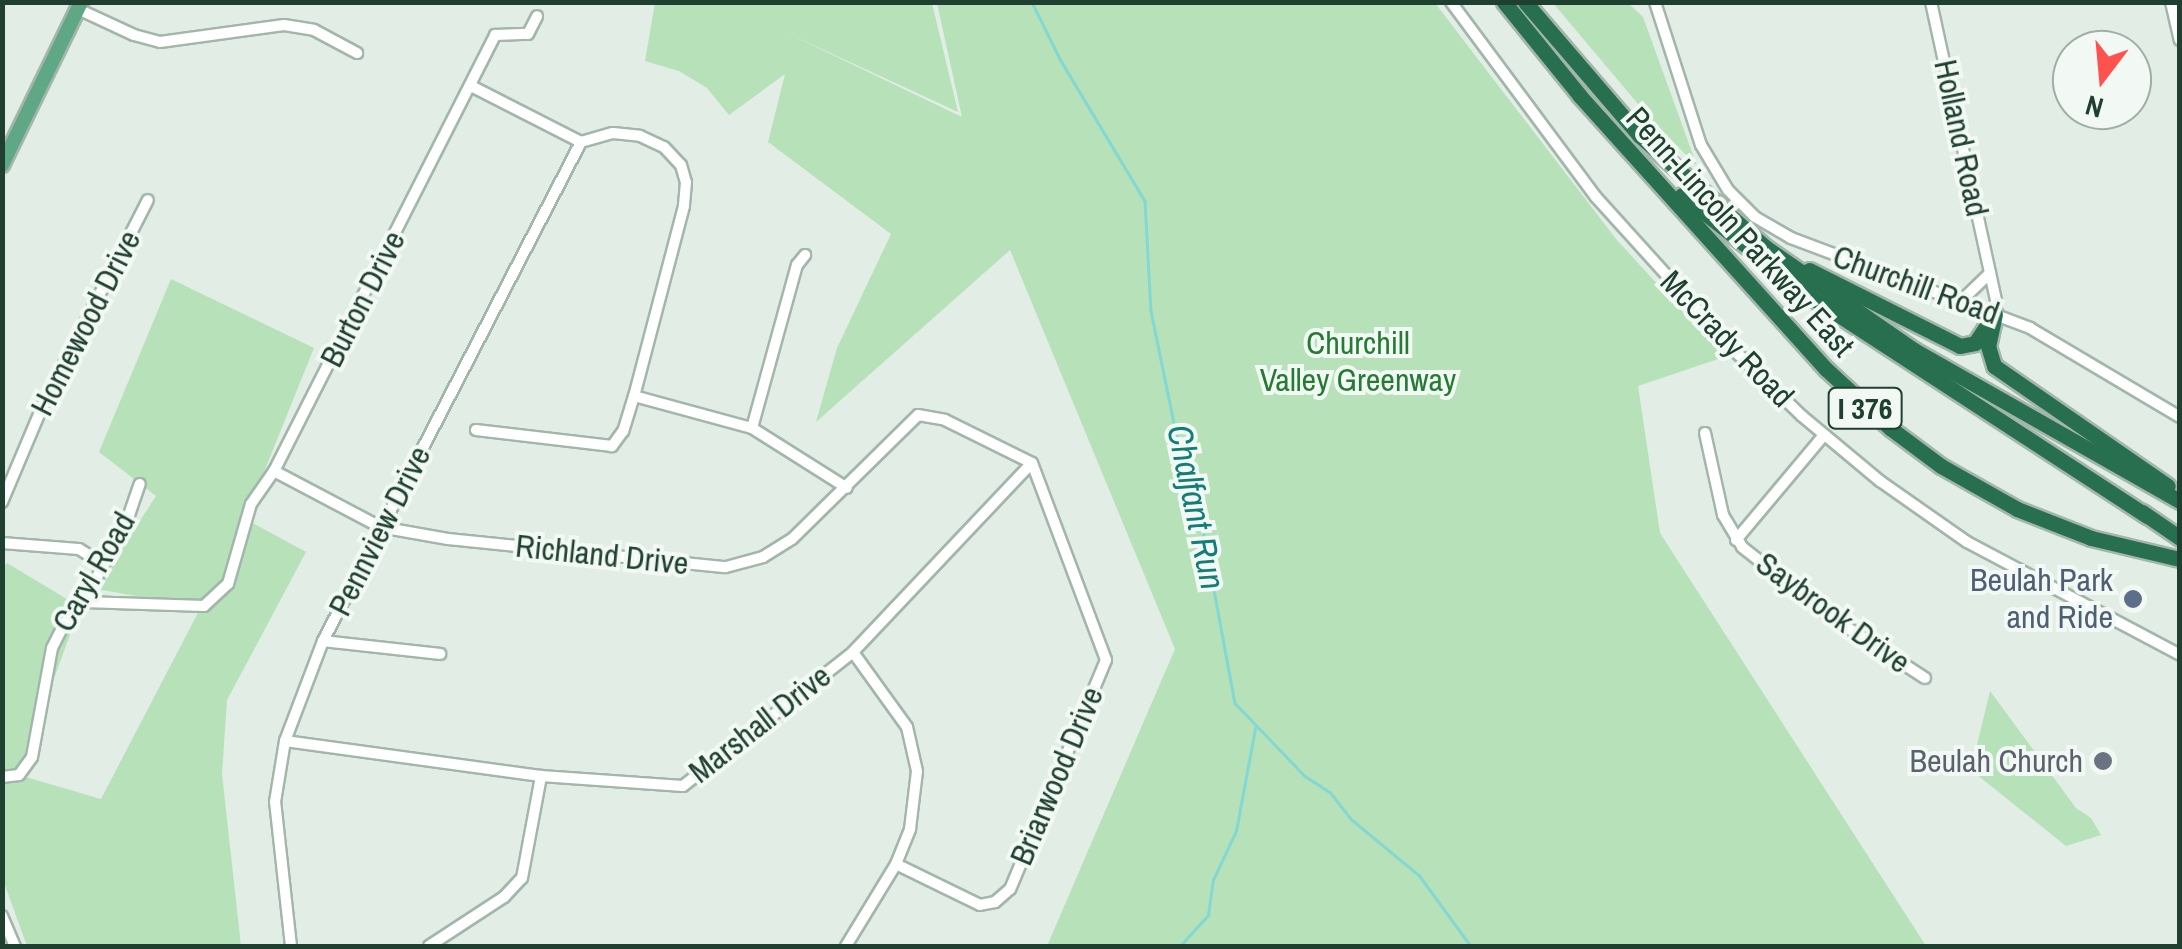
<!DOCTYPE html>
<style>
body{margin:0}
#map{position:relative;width:2182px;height:949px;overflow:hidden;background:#e1ede5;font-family:"Archivo Narrow",sans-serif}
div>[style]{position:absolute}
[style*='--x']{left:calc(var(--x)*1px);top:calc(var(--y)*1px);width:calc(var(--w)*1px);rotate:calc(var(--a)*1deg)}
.green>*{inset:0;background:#b7e1b9}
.stream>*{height:2.5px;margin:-1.25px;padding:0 1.25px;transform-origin:1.25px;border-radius:1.25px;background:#83d8d2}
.roads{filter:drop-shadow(2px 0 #a3b6ab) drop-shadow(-2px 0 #a3b6ab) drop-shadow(0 2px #a3b6ab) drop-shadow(0 -2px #a3b6ab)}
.minor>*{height:10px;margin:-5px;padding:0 5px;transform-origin:5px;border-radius:5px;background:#fff}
.major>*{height:14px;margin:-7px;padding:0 7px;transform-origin:7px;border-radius:7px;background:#60a885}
.highway>*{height:15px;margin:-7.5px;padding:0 7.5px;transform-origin:7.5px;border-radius:7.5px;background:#286f50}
.dots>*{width:28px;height:28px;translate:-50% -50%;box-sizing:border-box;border:5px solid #f2f9f4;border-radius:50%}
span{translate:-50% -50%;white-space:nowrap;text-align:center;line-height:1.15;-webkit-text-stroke:8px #f2f9f4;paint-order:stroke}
.shield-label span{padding:2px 8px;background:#f2f9f4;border:2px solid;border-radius:8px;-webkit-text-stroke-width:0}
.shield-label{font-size:30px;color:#1f4030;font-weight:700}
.street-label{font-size:32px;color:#1f4030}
.park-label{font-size:32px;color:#257b33}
.service-label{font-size:32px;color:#4e5e75}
.right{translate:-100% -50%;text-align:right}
.worship-label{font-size:32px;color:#5b616d}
.water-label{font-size:35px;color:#137d77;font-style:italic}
.frame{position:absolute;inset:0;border:5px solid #1f4030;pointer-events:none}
.north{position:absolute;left:2052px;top:30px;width:100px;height:100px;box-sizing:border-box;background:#f2f9f4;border:2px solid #9eafa6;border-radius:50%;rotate:196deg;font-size:28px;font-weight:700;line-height:40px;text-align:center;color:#1f4030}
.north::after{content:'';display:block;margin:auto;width:35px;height:45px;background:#ff514d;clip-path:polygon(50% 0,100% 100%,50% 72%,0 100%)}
</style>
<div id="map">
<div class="green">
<div style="clip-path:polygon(655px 3px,932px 3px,958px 112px,787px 33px,962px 117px,937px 3px,1435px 3px,1616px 239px,1724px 357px,1638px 386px,1660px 533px,1926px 946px,1047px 946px,1175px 649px,1010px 250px,816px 422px,837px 348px,891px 234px,768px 142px,785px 74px,729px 115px,707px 88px,679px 71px,645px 61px)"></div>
<div style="clip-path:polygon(1553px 3px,1628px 3px,1643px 17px,1697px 166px,1649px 117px)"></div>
<div style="clip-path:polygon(171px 279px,314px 348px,245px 519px,306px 552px,227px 700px,222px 774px,241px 946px,27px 946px,3px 880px,2px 570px,7px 563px,80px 607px,19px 775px,101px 799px,201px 607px,96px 589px,156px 496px,99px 452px)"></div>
<div style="clip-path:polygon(1990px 691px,2076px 808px,2091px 818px,2101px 835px,2066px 846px,1971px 770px)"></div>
</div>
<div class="stream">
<div style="--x:1032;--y:2;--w:64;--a:63.8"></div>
<div style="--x:1060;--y:59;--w:165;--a:59.1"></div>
<div style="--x:1145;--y:201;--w:110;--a:86.9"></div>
<div style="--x:1151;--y:311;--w:154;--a:78.4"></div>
<div style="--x:1182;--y:462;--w:50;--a:70.1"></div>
<div style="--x:1199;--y:509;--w:197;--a:79.5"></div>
<div style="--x:1235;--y:703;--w:101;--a:46.2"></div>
<div style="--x:1305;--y:776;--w:30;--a:33"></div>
<div style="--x:1330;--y:792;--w:34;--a:52"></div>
<div style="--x:1351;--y:819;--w:88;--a:39.5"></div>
<div style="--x:1419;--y:875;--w:88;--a:53.8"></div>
<div style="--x:1180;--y:946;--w:42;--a:-47.9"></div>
<div style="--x:1208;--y:915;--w:35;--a:-82"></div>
<div style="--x:1213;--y:880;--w:54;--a:-64.9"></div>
<div style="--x:1236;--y:831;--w:105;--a:-79.5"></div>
</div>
<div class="roads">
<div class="minor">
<div style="--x:1451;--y:2;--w:243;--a:53.4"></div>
<div style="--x:1596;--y:197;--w:213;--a:47.9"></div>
<div style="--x:1739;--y:355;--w:88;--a:44.1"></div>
<div style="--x:1802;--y:416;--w:102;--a:39.8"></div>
<div style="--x:1880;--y:481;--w:106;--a:35"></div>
<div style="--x:1967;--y:542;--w:241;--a:27.9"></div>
<div style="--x:1655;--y:2;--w:150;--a:72.2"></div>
<div style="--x:1701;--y:145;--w:52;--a:59"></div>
<div style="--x:1728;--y:190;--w:38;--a:45"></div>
<div style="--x:1755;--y:217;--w:42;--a:30.3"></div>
<div style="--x:1791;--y:238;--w:255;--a:20.6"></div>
<div style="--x:2030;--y:328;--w:174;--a:30.7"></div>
<div style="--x:1931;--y:2;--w:306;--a:77.7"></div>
<div style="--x:1996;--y:301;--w:13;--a:94"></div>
<div style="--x:2171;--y:2;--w:39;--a:77"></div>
<div style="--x:78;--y:9;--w:62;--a:24.9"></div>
<div style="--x:134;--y:35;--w:27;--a:15"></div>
<div style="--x:160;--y:42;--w:125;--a:-7.8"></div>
<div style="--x:284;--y:25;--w:30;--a:9"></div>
<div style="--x:314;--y:30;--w:49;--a:28.1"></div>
<div style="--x:473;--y:87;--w:121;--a:27"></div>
<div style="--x:581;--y:142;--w:33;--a:-16"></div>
<div style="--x:613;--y:133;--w:27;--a:6"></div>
<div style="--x:640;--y:136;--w:26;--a:25"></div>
<div style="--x:664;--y:147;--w:25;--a:47"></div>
<div style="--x:681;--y:165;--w:18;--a:74"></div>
<div style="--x:686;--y:182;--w:24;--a:95"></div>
<div style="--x:684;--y:206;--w:196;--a:104.7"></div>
<div style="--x:634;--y:396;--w:37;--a:107"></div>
<div style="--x:623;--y:431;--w:19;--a:126"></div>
<div style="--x:612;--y:446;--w:137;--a:-173.3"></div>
<div style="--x:1960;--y:302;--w:42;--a:-44"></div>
<div style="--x:634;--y:396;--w:122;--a:15.2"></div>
<div style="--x:752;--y:428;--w:112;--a:32.3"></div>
<div style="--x:752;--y:428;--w:169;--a:-74.6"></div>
<div style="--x:797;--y:265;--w:13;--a:-51"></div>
<div style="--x:1705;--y:433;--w:84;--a:77.6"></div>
<div style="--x:1723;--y:515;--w:37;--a:59"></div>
<div style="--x:1742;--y:547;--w:113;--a:38.2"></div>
<div style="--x:1831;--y:617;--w:112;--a:33"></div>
<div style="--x:274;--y:471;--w:120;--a:27.8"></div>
<div style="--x:380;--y:527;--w:69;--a:10"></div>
<div style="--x:448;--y:539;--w:279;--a:5.8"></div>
<div style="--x:726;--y:567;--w:38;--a:-15"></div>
<div style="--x:763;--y:557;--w:34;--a:-32"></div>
<div style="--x:792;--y:539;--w:177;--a:-44.5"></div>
<div style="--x:918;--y:415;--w:27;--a:10"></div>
<div style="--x:945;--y:420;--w:97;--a:26.3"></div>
<div style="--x:1032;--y:463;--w:210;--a:69.4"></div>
<div style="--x:1106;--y:660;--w:248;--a:112.7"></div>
<div style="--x:1010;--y:889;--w:20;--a:139"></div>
<div style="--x:995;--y:902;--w:15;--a:169"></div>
<div style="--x:980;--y:905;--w:93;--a:-154"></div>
<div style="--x:2;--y:502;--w:105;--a:-67.1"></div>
<div style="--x:43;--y:405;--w:230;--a:-62.9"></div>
<div style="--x:1736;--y:540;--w:137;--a:-50"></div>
<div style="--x:2;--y:543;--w:77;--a:4.5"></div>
<div style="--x:79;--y:549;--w:26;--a:32"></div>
<div style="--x:84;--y:602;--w:120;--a:1.9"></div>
<div style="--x:204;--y:606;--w:33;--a:-43"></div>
<div style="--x:228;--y:584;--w:83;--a:-74"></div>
<div style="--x:251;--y:504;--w:40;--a:-55.1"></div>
<div style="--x:274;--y:471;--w:489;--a:-63.1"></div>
<div style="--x:495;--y:35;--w:33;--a:-2"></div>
<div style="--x:528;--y:34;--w:20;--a:-63"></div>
<div style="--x:323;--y:641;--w:118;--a:6.3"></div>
<div style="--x:285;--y:741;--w:258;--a:7.8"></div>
<div style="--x:541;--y:776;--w:142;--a:4"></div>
<div style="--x:683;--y:786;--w:216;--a:-38.2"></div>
<div style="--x:853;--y:652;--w:260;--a:-46.6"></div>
<div style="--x:2;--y:777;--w:17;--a:-7"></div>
<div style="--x:19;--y:775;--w:22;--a:-54"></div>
<div style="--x:32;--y:757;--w:111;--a:-79.6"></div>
<div style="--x:52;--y:648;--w:28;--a:-63"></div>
<div style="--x:65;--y:623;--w:28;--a:-48"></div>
<div style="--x:84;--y:602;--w:95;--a:-62.4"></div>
<div style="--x:128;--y:518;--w:36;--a:-71"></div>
<div style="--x:2;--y:916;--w:33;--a:67"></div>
<div style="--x:291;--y:946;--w:145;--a:-96.3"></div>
<div style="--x:275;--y:802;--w:62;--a:-80.7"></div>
<div style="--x:285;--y:741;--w:107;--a:-69.2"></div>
<div style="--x:323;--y:641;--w:562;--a:-62.66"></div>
<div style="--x:429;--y:946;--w:90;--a:-33.2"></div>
<div style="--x:504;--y:897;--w:26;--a:-47"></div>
<div style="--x:522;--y:878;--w:104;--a:-79.4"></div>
<div style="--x:846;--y:946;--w:96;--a:-58.6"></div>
<div style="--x:896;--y:864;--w:38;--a:-68"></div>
<div style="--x:910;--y:829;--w:58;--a:-83.1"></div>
<div style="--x:917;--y:771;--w:45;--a:-102.8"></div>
<div style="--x:907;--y:727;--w:92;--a:-125.8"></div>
</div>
<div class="major">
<div style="--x:2;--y:165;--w:181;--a:-64.1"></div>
</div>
<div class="highway">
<div style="--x:1504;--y:2;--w:121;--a:51"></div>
<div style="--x:1580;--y:96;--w:367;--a:48"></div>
<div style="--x:1826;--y:369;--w:87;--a:42.7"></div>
<div style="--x:1890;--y:428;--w:64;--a:36.7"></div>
<div style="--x:1941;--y:466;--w:87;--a:29.5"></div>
<div style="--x:2017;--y:509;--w:79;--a:21.4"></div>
<div style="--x:2091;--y:538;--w:91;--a:13.3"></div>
<div style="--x:1525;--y:2;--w:175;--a:49.4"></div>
<div style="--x:1639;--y:135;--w:169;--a:41.6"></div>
<div style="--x:1765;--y:247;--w:181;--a:34.7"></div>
<div style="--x:1914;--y:350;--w:306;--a:29.6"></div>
<div style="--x:1682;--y:195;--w:164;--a:38.3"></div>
<div style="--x:1811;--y:297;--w:401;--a:33.1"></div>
<div style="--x:1809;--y:270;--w:169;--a:26.7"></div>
<div style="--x:1960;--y:346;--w:15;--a:-11"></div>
<div style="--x:1975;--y:343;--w:22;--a:-56"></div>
<div style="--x:1995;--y:314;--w:33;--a:102"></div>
<div style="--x:1988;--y:346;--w:21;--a:73"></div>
<div style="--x:1994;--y:366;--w:211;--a:34.6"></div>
<div style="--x:2142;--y:512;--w:46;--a:34.4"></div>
</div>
</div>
<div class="dots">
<div style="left:2133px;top:599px;background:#5c6f8a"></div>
<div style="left:2103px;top:761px;background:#6b7280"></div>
</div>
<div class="shield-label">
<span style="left:1865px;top:408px">I 376</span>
</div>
<div class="street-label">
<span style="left:1961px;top:138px;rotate:78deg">Holland Road</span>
<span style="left:1740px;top:232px;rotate:48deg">Penn-Lincoln Parkway East</span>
<span style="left:1916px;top:285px;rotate:20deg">Churchill Road</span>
<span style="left:363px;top:299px;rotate:-63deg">Burton Drive</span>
<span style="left:86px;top:323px;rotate:-63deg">Homewood Drive</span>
<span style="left:1727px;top:339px;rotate:46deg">McCrady Road</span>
<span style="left:380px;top:531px;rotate:-63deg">Pennview Drive</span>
<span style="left:602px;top:555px;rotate:6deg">Richland Drive</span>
<span style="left:94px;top:572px;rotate:-60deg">Caryl Road</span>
<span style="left:1833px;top:613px;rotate:36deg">Saybrook Drive</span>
<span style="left:760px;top:724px;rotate:-38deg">Marshall Drive</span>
<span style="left:1057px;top:776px;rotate:-67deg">Briarwood Drive</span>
</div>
<div class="park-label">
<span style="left:1358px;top:362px">Churchill<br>Valley Greenway</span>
</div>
<div class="service-label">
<span class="right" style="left:2113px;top:599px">Beulah Park<br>and Ride</span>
</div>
<div class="worship-label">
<span class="right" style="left:2083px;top:761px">Beulah Church</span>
</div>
<div class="water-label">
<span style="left:1196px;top:507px;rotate:78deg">Chalfant Run</span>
</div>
<div class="frame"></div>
<div class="north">N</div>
</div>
